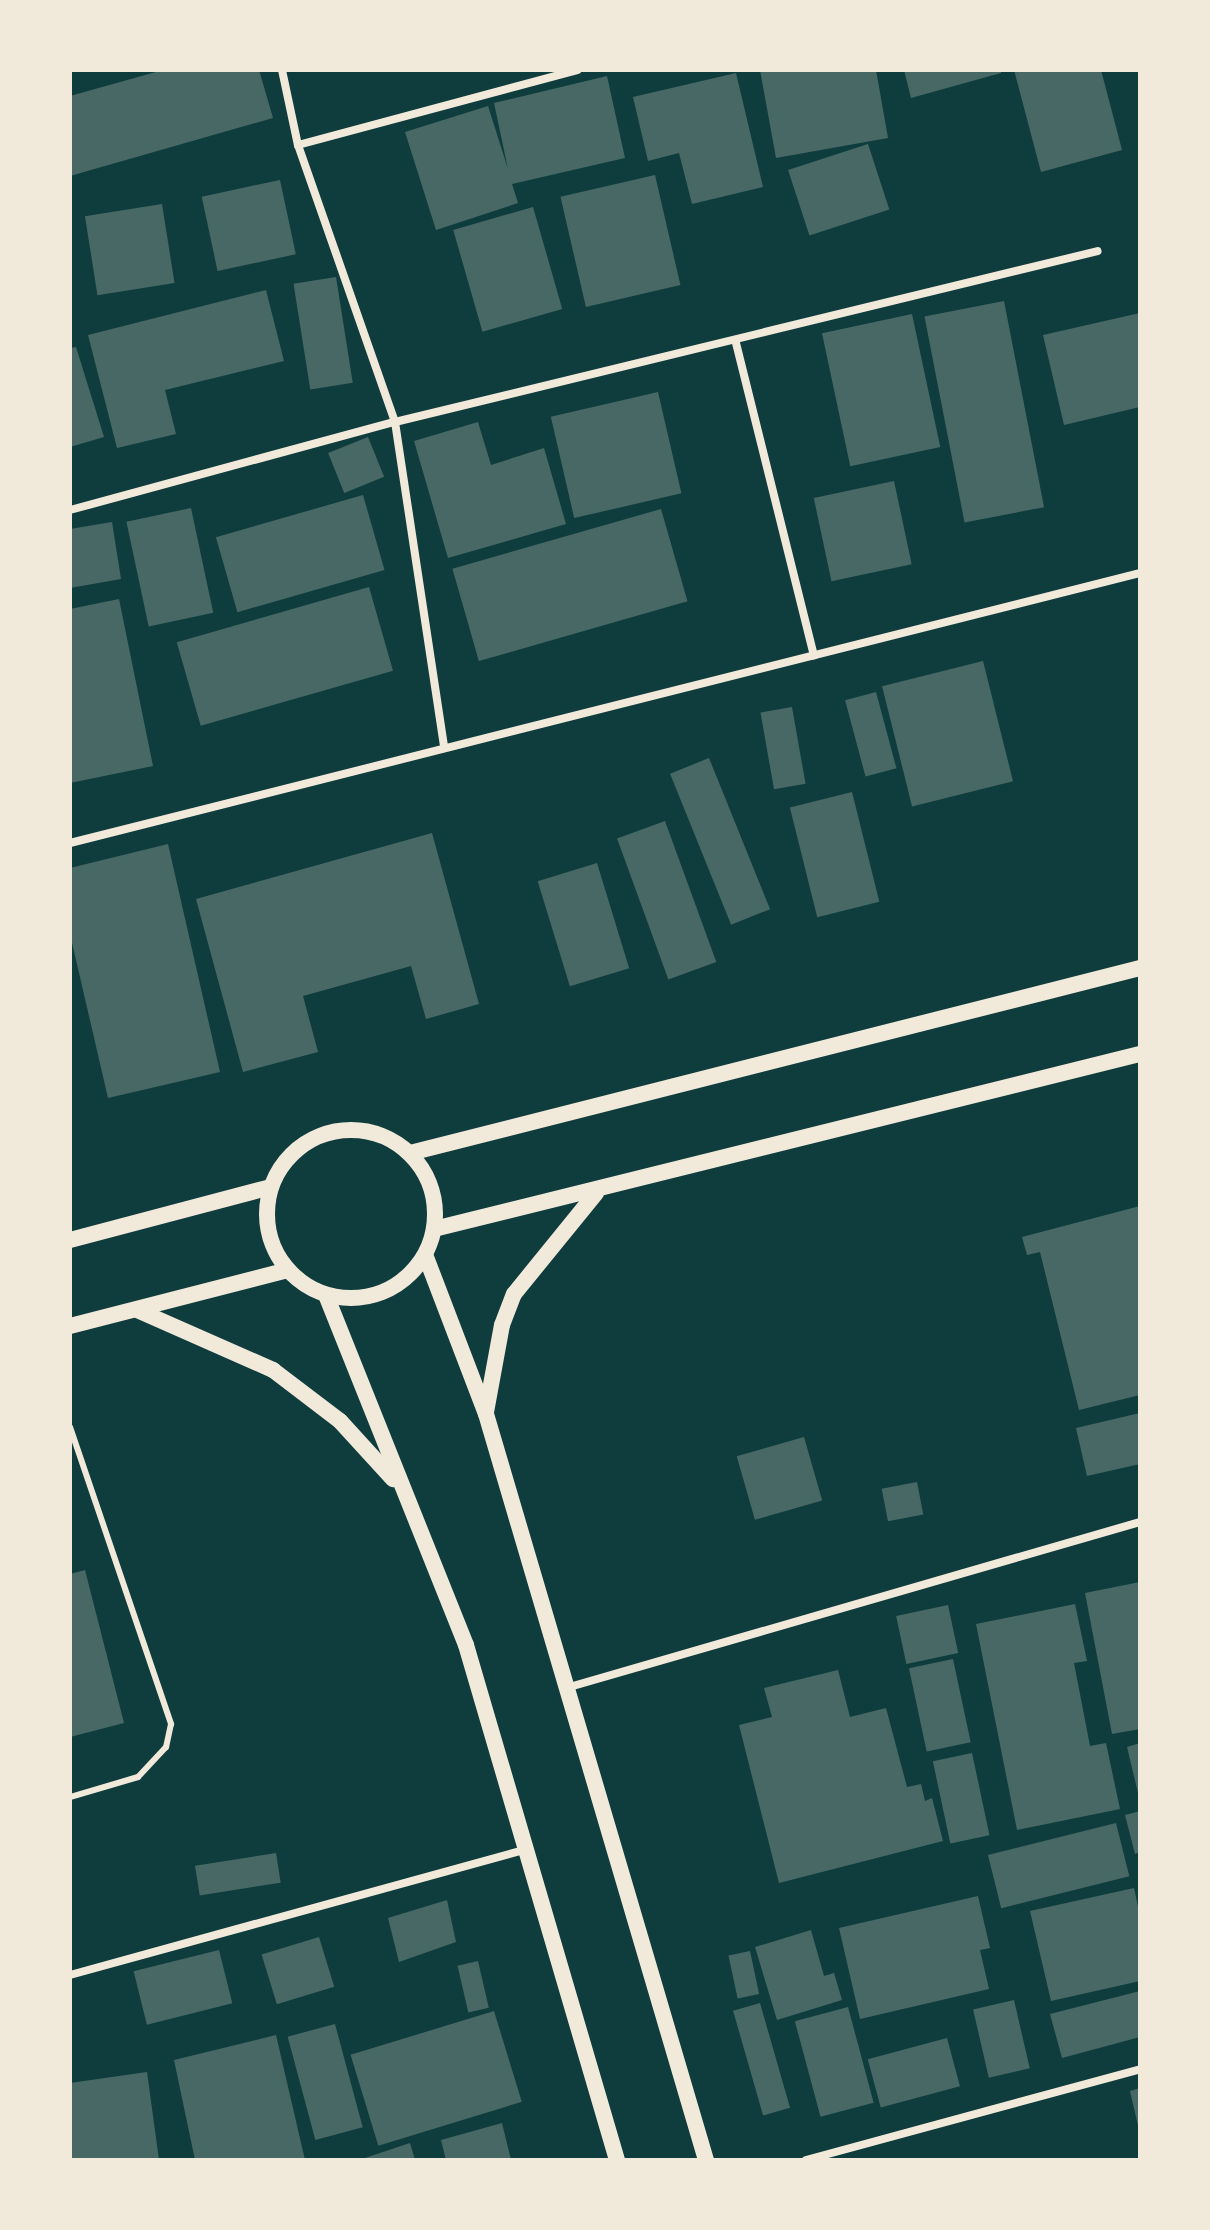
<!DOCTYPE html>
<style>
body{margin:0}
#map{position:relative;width:1210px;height:2230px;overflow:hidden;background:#0f3d3e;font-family:"Alegreya Sans",sans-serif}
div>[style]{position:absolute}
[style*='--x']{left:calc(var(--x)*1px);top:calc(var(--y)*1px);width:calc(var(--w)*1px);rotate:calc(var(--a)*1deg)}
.building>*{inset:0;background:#486865;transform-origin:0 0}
.service>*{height:6px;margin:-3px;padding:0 3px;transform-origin:3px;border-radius:3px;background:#f1e9da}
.minor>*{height:8px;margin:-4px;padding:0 4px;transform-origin:4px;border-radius:4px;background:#f1e9da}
.secondary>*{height:16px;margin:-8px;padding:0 8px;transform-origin:8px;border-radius:8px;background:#f1e9da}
.secondary>.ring{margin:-8px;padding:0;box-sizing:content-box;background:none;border:16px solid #f1e9da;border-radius:50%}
span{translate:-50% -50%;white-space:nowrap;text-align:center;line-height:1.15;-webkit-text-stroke:7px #f1e9da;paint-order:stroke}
.frame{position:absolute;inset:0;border:72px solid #f1e9da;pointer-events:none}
</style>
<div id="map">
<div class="building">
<div style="clip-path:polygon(163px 70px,259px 70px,273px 118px,70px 176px,70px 96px)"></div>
<div style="clip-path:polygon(760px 70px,876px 70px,888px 138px,776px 158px)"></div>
<div style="clip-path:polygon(904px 70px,1001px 70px,1001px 73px,911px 98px)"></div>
<div style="clip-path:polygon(1014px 70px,1101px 70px,1122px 150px,1041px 172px)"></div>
<div style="clip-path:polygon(736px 73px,763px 187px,692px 204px,679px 153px,648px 161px,633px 97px)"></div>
<div style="clip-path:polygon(607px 76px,625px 158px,512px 184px,518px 203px,436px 230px,405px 132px,488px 106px,508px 169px,494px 103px)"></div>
<div style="left:868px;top:144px;width:69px;height:84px;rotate:72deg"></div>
<div style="left:655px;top:175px;width:113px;height:97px;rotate:77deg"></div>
<div style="left:280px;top:180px;width:76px;height:80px;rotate:78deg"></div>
<div style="left:162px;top:204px;width:80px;height:78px;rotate:81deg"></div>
<div style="left:533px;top:207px;width:106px;height:83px;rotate:74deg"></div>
<div style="left:336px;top:277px;width:107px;height:43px;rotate:81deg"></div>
<div style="clip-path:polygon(266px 290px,284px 361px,165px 390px,176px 434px,117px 448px,88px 335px)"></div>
<div style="left:1004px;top:301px;width:210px;height:81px;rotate:79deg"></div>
<div style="clip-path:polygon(1140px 313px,1140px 407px,1064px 425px,1043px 335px)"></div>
<div style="left:912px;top:314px;width:136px;height:92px;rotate:78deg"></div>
<div style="clip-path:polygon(76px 347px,104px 437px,70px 447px,70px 348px)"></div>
<div style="left:658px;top:392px;width:104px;height:110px;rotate:77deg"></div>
<div style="clip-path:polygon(478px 422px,491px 465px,544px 448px,566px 524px,448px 558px,414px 441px)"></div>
<div style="left:368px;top:437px;width:43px;height:43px;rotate:68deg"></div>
<div style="left:894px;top:481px;width:85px;height:82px;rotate:78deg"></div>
<div style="left:363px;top:495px;width:78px;height:153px;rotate:74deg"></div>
<div style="left:191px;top:508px;width:107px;height:66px;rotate:78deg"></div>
<div style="left:661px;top:509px;width:96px;height:217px;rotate:74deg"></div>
<div style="clip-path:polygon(112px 522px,121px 579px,70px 588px,70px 529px)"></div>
<div style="left:369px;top:587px;width:87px;height:200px;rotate:74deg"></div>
<div style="clip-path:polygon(119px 599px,153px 766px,70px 783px,70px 609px)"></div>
<div style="left:983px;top:661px;width:124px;height:104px;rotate:76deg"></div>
<div style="left:876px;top:692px;width:79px;height:32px;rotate:75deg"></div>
<div style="left:792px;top:707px;width:78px;height:32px;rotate:80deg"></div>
<div style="left:709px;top:758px;width:163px;height:42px;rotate:68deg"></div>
<div style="left:852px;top:792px;width:113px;height:64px;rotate:76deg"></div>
<div style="left:665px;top:821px;width:150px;height:51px;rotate:70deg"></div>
<div style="clip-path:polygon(432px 833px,479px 1004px,426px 1019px,411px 966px,303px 996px,318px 1052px,243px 1072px,196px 899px)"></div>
<div style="clip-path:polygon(168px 844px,220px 1072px,108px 1098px,70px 934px,70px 868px)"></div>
<div style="left:597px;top:863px;width:110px;height:62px;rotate:73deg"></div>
<div style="clip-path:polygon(1140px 1206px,1140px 1395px,1079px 1410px,1040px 1252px,1027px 1255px,1022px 1237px)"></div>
<div style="clip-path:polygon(1140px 1413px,1140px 1464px,1087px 1476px,1076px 1428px)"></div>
<div style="left:804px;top:1437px;width:66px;height:70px;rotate:74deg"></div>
<div style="left:917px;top:1482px;width:33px;height:36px;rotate:79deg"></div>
<div style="clip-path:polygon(85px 1570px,124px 1723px,70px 1737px,70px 1574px)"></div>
<div style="clip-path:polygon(1140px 1582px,1140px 1729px,1112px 1734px,1085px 1593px)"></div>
<div style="clip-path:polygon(1075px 1604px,1087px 1661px,1074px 1663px,1090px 1746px,1106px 1743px,1120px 1809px,1017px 1830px,976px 1624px)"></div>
<div style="left:948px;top:1605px;width:49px;height:53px;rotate:78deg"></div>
<div style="left:953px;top:1659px;width:85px;height:45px;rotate:78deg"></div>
<div style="clip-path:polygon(838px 1670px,850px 1717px,886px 1708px,907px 1787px,921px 1784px,925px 1801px,932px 1798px,943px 1841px,779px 1883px,739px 1725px,772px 1717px,764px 1688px)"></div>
<div style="clip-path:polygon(1140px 1743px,1140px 1796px,1139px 1797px,1127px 1747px)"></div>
<div style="left:972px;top:1753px;width:84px;height:40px;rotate:78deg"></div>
<div style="clip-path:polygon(1140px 1811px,1140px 1852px,1135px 1854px,1125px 1815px)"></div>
<div style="left:1116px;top:1823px;width:55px;height:132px;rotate:76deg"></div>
<div style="left:276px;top:1853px;width:30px;height:82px;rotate:81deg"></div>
<div style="clip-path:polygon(1134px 1888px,1140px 1916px,1140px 1981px,1051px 2001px,1030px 1911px)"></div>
<div style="clip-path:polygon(978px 1896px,990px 1948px,980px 1950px,989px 1989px,860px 2019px,839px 1928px)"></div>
<div style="clip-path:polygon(447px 1900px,456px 1942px,399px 1962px,388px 1918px)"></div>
<div style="clip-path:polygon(811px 1930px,824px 1976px,834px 1973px,842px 2000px,777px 2020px,755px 1947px)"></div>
<div style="left:319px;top:1937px;width:52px;height:60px;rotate:73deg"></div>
<div style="left:219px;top:1950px;width:55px;height:88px;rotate:76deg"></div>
<div style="left:750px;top:1951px;width:44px;height:22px;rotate:78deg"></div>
<div style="left:478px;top:1961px;width:48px;height:21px;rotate:77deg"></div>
<div style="clip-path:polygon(1140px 1991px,1140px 2037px,1062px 2058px,1050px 2014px)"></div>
<div style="left:1014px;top:2000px;width:70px;height:42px;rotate:77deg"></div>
<div style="left:760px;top:2003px;width:109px;height:28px;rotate:74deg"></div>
<div style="left:848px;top:2007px;width:99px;height:55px;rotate:75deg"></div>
<div style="left:494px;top:2011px;width:95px;height:150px;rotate:73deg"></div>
<div style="left:335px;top:2024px;width:107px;height:49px;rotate:75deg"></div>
<div style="clip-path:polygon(276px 2035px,305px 2160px,195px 2160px,174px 2060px)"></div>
<div style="left:947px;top:2038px;width:50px;height:82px;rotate:75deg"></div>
<div style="clip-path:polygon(147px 2072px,159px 2160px,70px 2160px,70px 2083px)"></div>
<div style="clip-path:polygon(1140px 2088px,1140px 2130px,1139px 2130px,1130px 2091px)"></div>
<div style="clip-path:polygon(502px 2123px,511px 2160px,446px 2160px,441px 2140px)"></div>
<div style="clip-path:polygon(410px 2143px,415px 2160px,363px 2160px,362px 2159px)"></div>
</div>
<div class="service">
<div style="--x:70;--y:1427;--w:314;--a:71.2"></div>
<div style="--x:171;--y:1724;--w:24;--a:102"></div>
<div style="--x:166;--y:1747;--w:41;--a:133"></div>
<div style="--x:138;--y:1777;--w:71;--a:163.6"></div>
</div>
<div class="minor">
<div style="--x:282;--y:70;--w:77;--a:78"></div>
<div style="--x:298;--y:145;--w:293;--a:70.7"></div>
<div style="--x:395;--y:422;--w:329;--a:81.4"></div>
<div style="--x:298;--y:145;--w:289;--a:-15"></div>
<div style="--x:736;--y:343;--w:322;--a:76"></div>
<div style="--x:70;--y:510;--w:337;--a:-15.2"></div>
<div style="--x:395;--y:422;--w:723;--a:-13.67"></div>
<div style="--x:70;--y:843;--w:1104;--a:-14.16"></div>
<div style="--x:566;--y:1688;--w:598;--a:-16.13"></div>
<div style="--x:70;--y:1975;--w:473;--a:-15.4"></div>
<div style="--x:806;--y:2160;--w:346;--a:-15.2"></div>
</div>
<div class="secondary">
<div class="ring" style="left:267px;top:1130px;width:152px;height:152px"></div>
<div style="--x:410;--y:1153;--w:753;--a:-14.22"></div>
<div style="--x:434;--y:1229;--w:727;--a:-13.92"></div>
<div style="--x:70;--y:1240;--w:204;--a:-14.8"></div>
<div style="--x:426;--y:1257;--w:168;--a:69.1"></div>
<div style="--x:486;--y:1414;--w:778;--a:73.57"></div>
<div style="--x:326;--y:1295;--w:377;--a:68.2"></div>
<div style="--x:466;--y:1645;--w:537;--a:73.66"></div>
<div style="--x:137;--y:1310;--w:149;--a:23.8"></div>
<div style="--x:273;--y:1370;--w:84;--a:37.3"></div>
<div style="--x:340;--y:1421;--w:79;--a:47.6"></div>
<div style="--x:70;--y:1326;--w:225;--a:-14.4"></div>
<div style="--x:486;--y:1412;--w:88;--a:-79.6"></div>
<div style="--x:502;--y:1325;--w:33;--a:-69"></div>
<div style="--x:514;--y:1294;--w:130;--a:-50.9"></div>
</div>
<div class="frame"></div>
</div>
